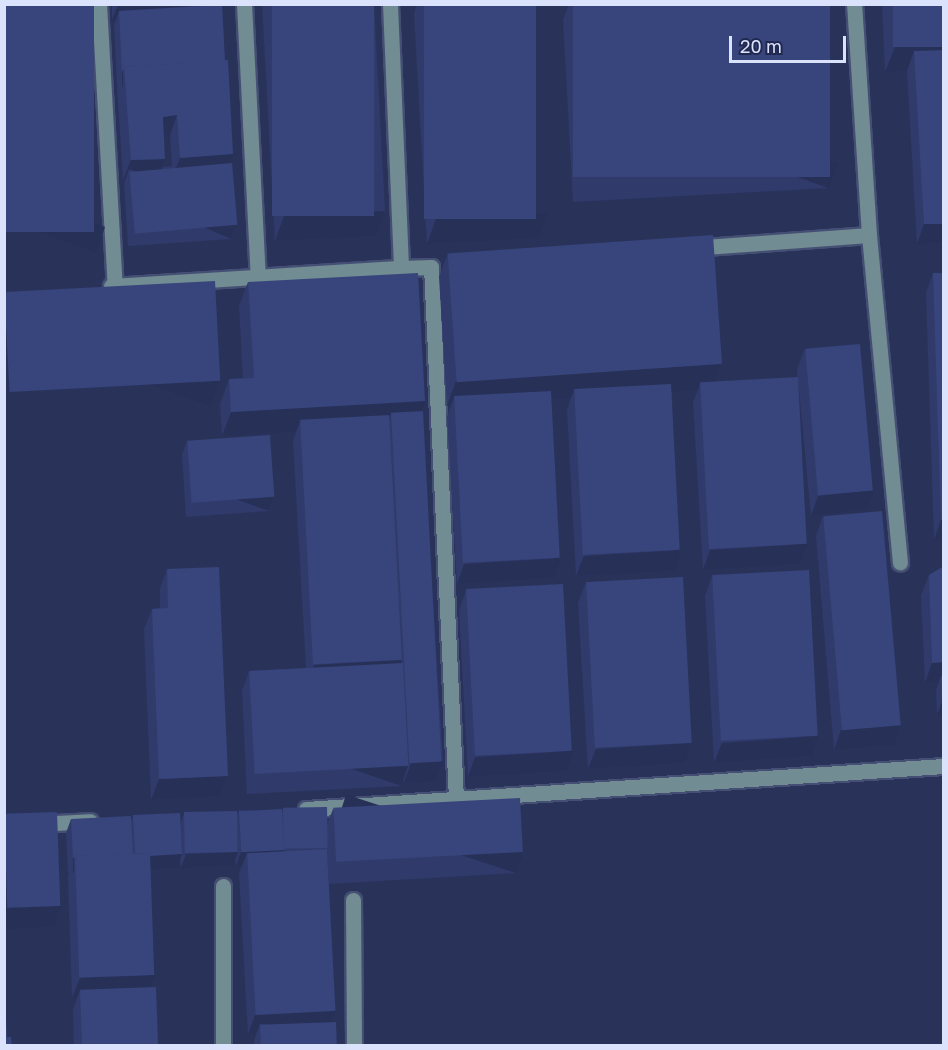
<!DOCTYPE html>
<style>
body{margin:0}
#map{position:relative;width:948px;height:1050px;overflow:hidden;background:#29335a;font-family:"Golos Text",sans-serif}
div>[style]{position:absolute}
[style*='--x']{left:calc(var(--x)*1px);top:calc(var(--y)*1px);width:calc(var(--w)*1px);rotate:calc(var(--a)*1deg)}
.roads{filter:drop-shadow(2px 0 #454f74) drop-shadow(-2px 0 #454f74) drop-shadow(0 2px #454f74) drop-shadow(0 -2px #454f74)}
.minor>*{height:15px;margin:-7.5px;padding:0 7.5px;transform-origin:7.5px;border-radius:7.5px;background:#718c92}
.wall>*{inset:0;background:#303a6b}
.shaded-wall>*{inset:0;background:#273057;transform-origin:0 0}
.building>*{inset:0;background:#38447c;transform-origin:0 0}
span{translate:-50% -50%;white-space:nowrap;text-align:center;line-height:1.15;-webkit-text-stroke:4.5px #20284f;paint-order:stroke}
.frame{position:absolute;inset:0;border:6px solid #dbe2fb;pointer-events:none}
.scale{position:absolute;left:729px;top:36px;width:117px;height:27px;box-sizing:border-box;border:3px solid #dbe2fb;border-top:0;padding-left:8px;font-size:18px;line-height:21px;white-space:nowrap;color:#dbe2fb;-webkit-text-stroke:4px #20284f;paint-order:stroke}
</style>
<div id="map">
<div class="roads">
<div class="minor">
<div style="--x:99;--y:4;--w:282;--a:86.8"></div>
<div style="--x:244;--y:4;--w:273;--a:87.1"></div>
<div style="--x:390;--y:4;--w:264;--a:87.6"></div>
<div style="--x:401;--y:268;--w:30;--a:-2"></div>
<div style="--x:431;--y:267;--w:534;--a:87.31"></div>
<div style="--x:869;--y:235;--w:329;--a:84.6"></div>
<div style="--x:692;--y:248;--w:177;--a:-4.2"></div>
<div style="--x:869;--y:235;--w:231;--a:-93.7"></div>
<div style="--x:111;--y:286;--w:291;--a:-3.6"></div>
<div style="--x:306;--y:809;--w:639;--a:-3.86"></div>
<div style="--x:4;--y:826;--w:86;--a:-3.3"></div>
<div style="--x:223;--y:886;--w:160;--a:90"></div>
<div style="--x:353;--y:900;--w:146;--a:89.6"></div>
</div>
</div>
<div class="wall">
<div style="clip-path:polygon(evenodd,112px 4px,222px 4px,230px 163px,237px 225px,231px 239px,128px 246px,124px 183px,125px 180px,123px 180px,117px 87px,118px 85px,117px 85px,114px 25px,116px 20px,112px 20px,112px 4px,170px 135px,172px 166px,162px 167px,164px 136px,170px 135px)"></div>
<div style="clip-path:polygon(262px 4px,374px 4px,385px 211px,376px 236px,275px 241px)"></div>
<div style="clip-path:polygon(417px 4px,424px 4px,539px 238px,427px 244px,414px 14px)"></div>
<div style="clip-path:polygon(569px 4px,573px 4px,829px 188px,573px 202px,563px 20px)"></div>
<div style="clip-path:polygon(882px 4px,944px 4px,944px 243px,917px 244px,907px 71px,885px 72px)"></div>
<div style="clip-path:polygon(448px 253px,721px 364px,714px 382px,800px 564px,703px 570px,693px 403px,698px 390px,672px 391px,674px 571px,576px 576px,567px 410px,571px 398px,551px 399px,554px 578px,457px 584px,447px 417px,451px 405px,447px 406px,439px 277px)"></div>
<div style="clip-path:polygon(933px 273px,944px 540px,934px 540px,926px 293px)"></div>
<div style="clip-path:polygon(248px 282px,421px 411px,443px 761px,435px 781px,404px 783px,403px 778px,401px 786px,247px 794px,242px 691px,249px 671px,306px 668px,293px 441px,296px 432px,222px 436px,220px 404px,229px 379px,243px 378px,239px 306px)"></div>
<div style="clip-path:polygon(805px 349px,866px 510px,811px 516px,797px 369px)"></div>
<div style="clip-path:polygon(187px 441px,274px 497px,269px 511px,186px 517px,182px 455px)"></div>
<div style="clip-path:polygon(823px 516px,901px 725px,894px 745px,834px 750px,816px 536px)"></div>
<div style="clip-path:polygon(944px 566px,944px 715px,937px 715px,936px 690px,939px 682px,925px 683px,921px 595px,929px 575px)"></div>
<div style="clip-path:polygon(167px 569px,228px 776px,220px 796px,151px 800px,144px 629px,152px 609px,160px 608px,160px 589px)"></div>
<div style="clip-path:polygon(712px 576px,812px 756px,714px 763px,705px 596px)"></div>
<div style="clip-path:polygon(586px 582px,692px 743px,685px 763px,588px 769px,578px 603px)"></div>
<div style="clip-path:polygon(466px 590px,566px 771px,468px 777px,459px 610px)"></div>
<div style="clip-path:polygon(283px 809px,327px 825px,333px 809px,516px 873px,329px 884px,327px 851px,331px 1022px,337px 1046px,253px 1046px,256px 1034px,248px 1035px,239px 873px,242px 866px,236px 866px,235px 860px,233px 866px,181px 868px,180px 859px,177px 868px,151px 869px,150px 987px,158px 1046px,74px 1046px,73px 1010px,77px 998px,72px 998px,68px 876px,69px 872px,68px 872px,66px 833px,71px 819px,132px 820px,133px 815px,180px 825px,184px 814px,237px 815px,239px 810px,282px 812px)"></div>
</div>
<div class="shaded-wall">
<div style="clip-path:polygon(118px 4px,222px 4px,119px 11px,116px 20px,112px 20px)"></div>
<div style="clip-path:polygon(944px 45px,944px 69px,914px 51px,907px 71px,885px 72px,895px 47px)"></div>
<div style="left:122px;top:71px;width:1px;height:15px"></div>
<div style="clip-path:polygon(177px 115px,170px 135px,155px 137px,163px 117px)"></div>
<div style="clip-path:polygon(233px 154px,226px 175px,172px 178px,180px 158px)"></div>
<div style="clip-path:polygon(165px 159px,158px 179px,129px 169px,125px 180px,123px 180px,131px 160px)"></div>
<div style="left:838px;top:163px;width:27px;height:255px;rotate:110deg"></div>
<div style="clip-path:polygon(385px 211px,376px 236px,275px 241px,284px 216px)"></div>
<div style="clip-path:polygon(548px 213px,539px 238px,427px 244px,436px 219px)"></div>
<div style="clip-path:polygon(924px 224px,944px 224px,944px 243px,917px 244px)"></div>
<div style="left:237px;top:225px;width:15px;height:104px;rotate:113deg"></div>
<div style="left:105px;top:227px;width:27px;height:101px;rotate:110deg"></div>
<div style="clip-path:polygon(721px 364px,712px 389px,700px 383px,698px 390px,575px 398px,574px 390px,571px 398px,455px 405px,454px 397px,451px 405px,447px 406px,456px 381px)"></div>
<div style="left:220px;top:381px;width:27px;height:216px;rotate:110deg"></div>
<div style="clip-path:polygon(425px 401px,416px 426px,391px 413px,386px 427px,300px 421px,296px 432px,222px 436px,231px 412px)"></div>
<div style="clip-path:polygon(874px 490px,866px 510px,811px 516px,818px 496px)"></div>
<div style="left:274px;top:497px;width:15px;height:83px;rotate:110deg"></div>
<div style="clip-path:polygon(941px 520px,944px 520px,944px 540px,934px 540px)"></div>
<div style="clip-path:polygon(807px 544px,800px 564px,703px 570px,710px 550px)"></div>
<div style="clip-path:polygon(681px 550px,674px 571px,576px 576px,584px 556px)"></div>
<div style="clip-path:polygon(561px 558px,554px 578px,457px 584px,464px 564px)"></div>
<div style="clip-path:polygon(402px 660px,395px 680px,307px 685px,314px 665px)"></div>
<div style="clip-path:polygon(944px 662px,944px 682px,941px 676px,939px 682px,925px 683px,932px 663px)"></div>
<div style="clip-path:polygon(942px 701px,944px 701px,944px 715px,937px 715px)"></div>
<div style="clip-path:polygon(901px 725px,894px 745px,834px 750px,841px 730px)"></div>
<div style="clip-path:polygon(819px 736px,812px 756px,714px 763px,722px 743px)"></div>
<div style="clip-path:polygon(692px 743px,685px 763px,588px 769px,596px 749px)"></div>
<div style="clip-path:polygon(573px 751px,566px 771px,468px 777px,475px 757px)"></div>
<div style="clip-path:polygon(443px 761px,435px 781px,404px 783px,411px 763px)"></div>
<div style="left:408px;top:766px;width:21px;height:154px;rotate:109deg"></div>
<div style="clip-path:polygon(228px 776px,220px 796px,151px 800px,159px 779px)"></div>
<div style="clip-path:polygon(284px 850px,278px 864px,247px 853px,242px 866px,236px 866px,241px 852px)"></div>
<div style="clip-path:polygon(238px 852px,233px 866px,181px 868px,186px 854px)"></div>
<div style="left:523px;top:852px;width:22px;height:186px;rotate:108deg"></div>
<div style="clip-path:polygon(182px 854px,177px 868px,130px 870px,135px 856px)"></div>
<div style="left:73px;top:858px;width:1px;height:15px"></div>
<div style="clip-path:polygon(61px 906px,54px 926px,4px 929px,4px 909px)"></div>
<div style="clip-path:polygon(155px 975px,147px 995px,80px 990px,77px 998px,72px 998px,80px 978px)"></div>
<div style="clip-path:polygon(335px 1011px,328px 1031px,260px 1024px,256px 1034px,248px 1035px,255px 1015px)"></div>
</div>
<div class="building">
<div style="left:4px;top:4px;width:90px;height:228px"></div>
<div style="left:272px;top:4px;width:102px;height:212px"></div>
<div style="left:424px;top:4px;width:112px;height:215px"></div>
<div style="left:573px;top:4px;width:257px;height:173px"></div>
<div style="left:893px;top:4px;width:51px;height:43px"></div>
<div style="clip-path:polygon(222px 5px,225px 61px,124px 67px,123px 71px,122px 71px,119px 11px)"></div>
<div style="clip-path:polygon(944px 50px,944px 224px,924px 224px,914px 51px)"></div>
<div style="clip-path:polygon(228px 60px,233px 154px,180px 158px,177px 115px,163px 117px,165px 159px,131px 160px,124px 67px)"></div>
<div style="left:232px;top:163px;width:62px;height:103px;rotate:85deg"></div>
<div style="left:713px;top:235px;width:129px;height:266px;rotate:86deg"></div>
<div style="clip-path:polygon(418px 273px,425px 401px,231px 412px,229px 379px,254px 378px,248px 282px)"></div>
<div style="clip-path:polygon(933px 273px,944px 273px,944px 520px,941px 520px)"></div>
<div style="left:215px;top:281px;width:100px;height:211px;rotate:87deg"></div>
<div style="left:860px;top:344px;width:147px;height:55px;rotate:85deg"></div>
<div style="left:798px;top:377px;width:167px;height:98px;rotate:87deg"></div>
<div style="left:671px;top:384px;width:166px;height:97px;rotate:87deg"></div>
<div style="left:551px;top:391px;width:167px;height:97px;rotate:87deg"></div>
<div style="left:423px;top:411px;width:351px;height:32px;rotate:87deg"></div>
<div style="left:389px;top:415px;width:245px;height:89px;rotate:87deg"></div>
<div style="left:270px;top:435px;width:62px;height:83px;rotate:86deg"></div>
<div style="left:882px;top:511px;width:215px;height:59px;rotate:85deg"></div>
<div style="clip-path:polygon(944px 566px,944px 662px,932px 663px,929px 575px)"></div>
<div style="clip-path:polygon(219px 567px,228px 776px,159px 779px,152px 609px,168px 608px,167px 569px)"></div>
<div style="left:809px;top:570px;width:166px;height:97px;rotate:87deg"></div>
<div style="left:683px;top:577px;width:166px;height:97px;rotate:87deg"></div>
<div style="left:563px;top:584px;width:167px;height:97px;rotate:87deg"></div>
<div style="left:403px;top:663px;width:103px;height:154px;rotate:87deg"></div>
<div style="clip-path:polygon(941px 676px,944px 676px,944px 701px,942px 701px)"></div>
<div style="left:520px;top:798px;width:54px;height:187px;rotate:87deg"></div>
<div style="left:327px;top:807px;width:41px;height:44px;rotate:89deg"></div>
<div style="left:282px;top:809px;width:41px;height:43px;rotate:87deg"></div>
<div style="left:237px;top:811px;width:41px;height:53px;rotate:89deg"></div>
<div style="left:57px;top:812px;width:94px;height:53px;rotate:88deg"></div>
<div style="clip-path:polygon(180px 813px,182px 854px,150px 856px,150px 853px,135px 853px,133px 815px)"></div>
<div style="clip-path:polygon(131px 816px,133px 854px,75px 856px,74px 858px,73px 858px,71px 819px)"></div>
<div style="left:327px;top:849px;width:162px;height:80px;rotate:87deg"></div>
<div style="left:150px;top:853px;width:122px;height:75px;rotate:88deg"></div>
<div style="clip-path:polygon(4px 980px,7px 1037px,11px 1037px,12px 1046px,4px 1046px)"></div>
<div style="left:156px;top:987px;width:59px;height:76px;rotate:88deg"></div>
<div style="left:336px;top:1022px;width:24px;height:76px;rotate:88deg"></div>
</div>
<div class="frame"></div>
<div class="scale">20 m</div>
</div>
